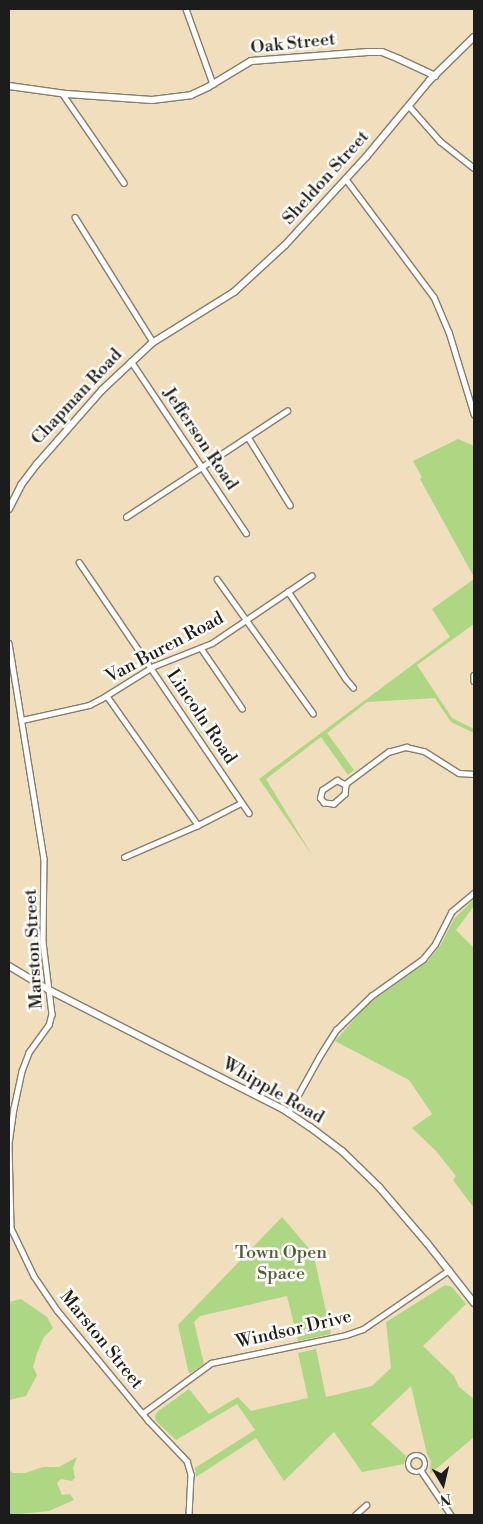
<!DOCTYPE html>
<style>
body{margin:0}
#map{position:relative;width:483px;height:1524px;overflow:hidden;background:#f0debd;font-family:"Libre Bodoni",serif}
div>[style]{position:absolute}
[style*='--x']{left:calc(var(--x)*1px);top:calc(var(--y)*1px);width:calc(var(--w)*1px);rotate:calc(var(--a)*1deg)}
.green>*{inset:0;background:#add782}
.roads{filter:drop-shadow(1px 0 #867d6c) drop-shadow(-1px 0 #867d6c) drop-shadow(0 1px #867d6c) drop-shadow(0 -1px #867d6c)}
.street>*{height:4.5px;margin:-2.25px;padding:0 2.25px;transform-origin:2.25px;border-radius:2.25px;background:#fff}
.street>.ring{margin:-2.25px;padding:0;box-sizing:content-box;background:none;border:4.5px solid #fff;border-radius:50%}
.secondary>*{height:6px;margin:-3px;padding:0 3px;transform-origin:3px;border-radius:3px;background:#fff}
span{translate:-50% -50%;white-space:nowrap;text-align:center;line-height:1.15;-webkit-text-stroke:5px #fdfcf7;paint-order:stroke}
.street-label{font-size:18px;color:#1c1c1c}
.park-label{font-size:18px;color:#4f5d40}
.frame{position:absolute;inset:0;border:10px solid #1c1c1c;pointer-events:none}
.north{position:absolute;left:418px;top:1459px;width:50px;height:50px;-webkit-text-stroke:4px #fdfcf7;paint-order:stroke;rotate:171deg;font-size:14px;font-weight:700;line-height:20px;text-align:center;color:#1c1c1c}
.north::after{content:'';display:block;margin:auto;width:18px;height:22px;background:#1c1c1c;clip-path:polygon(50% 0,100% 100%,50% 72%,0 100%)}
</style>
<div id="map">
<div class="green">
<div style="clip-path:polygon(458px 439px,474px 446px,474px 577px,420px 479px,422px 477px,413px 461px)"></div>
<div style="clip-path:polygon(474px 579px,474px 624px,417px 665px,452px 718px,474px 729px,474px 733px,451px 722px,435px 698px,367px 702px,327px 733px,354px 770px,348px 775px,321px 737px,266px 779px,312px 855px,259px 779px,450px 637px,432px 609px)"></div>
<div style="clip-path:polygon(474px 899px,474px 906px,456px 930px,474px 948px,474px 1208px,453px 1180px,456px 1176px,436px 1151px,412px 1128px,432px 1114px,409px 1080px,335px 1041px,368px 1004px,428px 961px,440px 946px,454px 919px)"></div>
<div style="clip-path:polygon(282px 1217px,318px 1259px,315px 1261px,331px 1334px,298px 1341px,287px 1296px,200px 1316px,194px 1322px,204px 1364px,189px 1374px,178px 1325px)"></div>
<div style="clip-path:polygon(445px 1285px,452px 1287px,466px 1304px,423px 1346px,454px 1376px,459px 1387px,474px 1399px,474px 1437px,430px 1474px,431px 1461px,427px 1454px,411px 1386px,371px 1424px,406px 1456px,404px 1464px,362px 1472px,334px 1432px,284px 1481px,256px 1438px,196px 1477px,195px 1468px,255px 1430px,237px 1404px,176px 1440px,156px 1421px,155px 1416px,157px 1412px,189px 1389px,209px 1414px,238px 1397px,251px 1411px,308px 1398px,298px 1353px,316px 1349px,326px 1397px,372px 1386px,391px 1368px,386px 1322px)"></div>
<div style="clip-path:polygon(21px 1299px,47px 1317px,53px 1328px,44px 1337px,37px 1353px,33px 1367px,37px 1375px,26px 1396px,9px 1400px,9px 1302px)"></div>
<div style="clip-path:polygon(77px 1457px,73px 1468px,75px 1478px,72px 1481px,61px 1479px,57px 1483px,62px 1495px,70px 1494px,74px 1500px,49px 1511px,9px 1515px,9px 1470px,13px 1473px,25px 1473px,43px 1467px,59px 1467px)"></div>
</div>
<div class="roads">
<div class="street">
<div style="--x:186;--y:9;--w:80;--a:70.2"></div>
<div style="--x:62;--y:93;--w:109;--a:55.4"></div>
<div style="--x:409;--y:106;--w:47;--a:48.5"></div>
<div style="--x:440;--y:141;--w:43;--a:38.5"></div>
<div style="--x:346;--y:179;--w:147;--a:53.3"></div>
<div style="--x:434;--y:297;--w:38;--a:67"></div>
<div style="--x:449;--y:332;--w:86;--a:73"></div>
<div style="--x:75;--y:217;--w:147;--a:58"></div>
<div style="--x:131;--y:361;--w:207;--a:56.2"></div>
<div style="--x:248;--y:437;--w:80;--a:58.3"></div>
<div style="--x:126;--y:517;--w:193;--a:-33.4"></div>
<div style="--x:79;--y:562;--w:303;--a:55.9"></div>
<div style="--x:217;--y:579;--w:165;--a:54.4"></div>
<div style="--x:288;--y:591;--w:105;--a:56.6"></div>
<div style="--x:346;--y:679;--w:11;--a:49"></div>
<div style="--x:9;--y:643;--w:218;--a:80.8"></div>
<div style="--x:44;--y:858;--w:84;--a:90.7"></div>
<div style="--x:43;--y:942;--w:73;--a:82.9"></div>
<div style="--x:52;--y:1014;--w:11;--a:105"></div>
<div style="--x:49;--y:1025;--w:34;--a:126"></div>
<div style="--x:29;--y:1053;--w:19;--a:111"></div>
<div style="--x:22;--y:1071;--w:38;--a:102"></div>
<div style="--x:14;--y:1108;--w:37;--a:98"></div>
<div style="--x:9;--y:1145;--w:83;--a:88.6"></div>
<div style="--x:11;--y:1228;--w:53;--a:64.4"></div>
<div style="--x:34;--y:1276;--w:41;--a:55.9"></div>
<div style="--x:57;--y:1310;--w:143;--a:50.4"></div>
<div style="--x:148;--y:1420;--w:57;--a:46.4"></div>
<div style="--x:187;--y:1461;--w:14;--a:73"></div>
<div style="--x:191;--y:1474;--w:41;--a:92.8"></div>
<div style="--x:201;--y:648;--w:73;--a:55.7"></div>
<div style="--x:474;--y:675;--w:6;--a:90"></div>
<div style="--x:107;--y:696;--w:158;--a:54.8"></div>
<div style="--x:22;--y:720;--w:69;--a:-12.6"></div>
<div style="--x:89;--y:705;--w:13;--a:-27"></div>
<div style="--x:101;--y:699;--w:62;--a:-31.9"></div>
<div style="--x:154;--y:666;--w:62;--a:-21.6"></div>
<div style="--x:212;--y:643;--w:120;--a:-34.1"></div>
<div style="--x:337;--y:780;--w:10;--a:29"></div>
<div style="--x:346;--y:785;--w:9;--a:96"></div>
<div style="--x:345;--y:794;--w:15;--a:138"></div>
<div style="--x:334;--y:804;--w:10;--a:-174"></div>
<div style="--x:324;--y:803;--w:6;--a:-129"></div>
<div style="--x:320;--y:798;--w:8;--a:-76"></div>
<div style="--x:322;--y:790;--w:18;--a:-34"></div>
<div style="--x:345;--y:784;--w:54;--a:-36.7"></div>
<div style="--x:388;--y:752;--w:19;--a:-16"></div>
<div style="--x:406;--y:747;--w:18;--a:13"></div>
<div style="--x:424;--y:751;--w:41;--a:32.2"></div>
<div style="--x:459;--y:773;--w:15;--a:4"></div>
<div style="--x:124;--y:857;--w:81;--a:-23.4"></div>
<div style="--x:198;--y:825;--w:48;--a:-27.1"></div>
<div style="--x:288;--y:1113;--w:64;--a:-61"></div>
<div style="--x:319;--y:1057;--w:32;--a:-58"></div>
<div style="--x:336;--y:1030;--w:49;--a:-44.2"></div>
<div style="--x:371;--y:996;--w:64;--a:-35.4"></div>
<div style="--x:423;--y:959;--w:19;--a:-51"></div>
<div style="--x:435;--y:944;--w:36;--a:-63"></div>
<div style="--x:451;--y:912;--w:30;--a:-40"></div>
<div style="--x:143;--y:1413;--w:84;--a:-36.3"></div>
<div style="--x:211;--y:1363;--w:138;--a:-11.7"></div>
<div style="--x:346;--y:1335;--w:18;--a:-19"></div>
<div style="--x:363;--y:1329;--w:104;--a:-34.5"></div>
<div class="ring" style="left:408px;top:1455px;width:13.5px;height:13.5px"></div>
<div style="--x:422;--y:1472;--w:52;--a:56"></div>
<div style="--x:355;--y:1515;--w:15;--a:-42"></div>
</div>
<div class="secondary">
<div style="--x:9;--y:86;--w:59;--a:7.9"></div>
<div style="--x:67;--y:94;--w:85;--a:4"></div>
<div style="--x:152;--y:100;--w:39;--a:-7"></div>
<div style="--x:191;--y:95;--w:19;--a:-25"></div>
<div style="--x:208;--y:87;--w:50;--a:-31.2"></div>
<div style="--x:251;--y:61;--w:117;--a:-4.4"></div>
<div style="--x:368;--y:52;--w:14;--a:0"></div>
<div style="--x:382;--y:52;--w:18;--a:22"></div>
<div style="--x:399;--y:59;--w:40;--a:25"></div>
<div style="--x:9;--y:509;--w:27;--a:-63"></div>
<div style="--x:21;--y:485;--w:26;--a:-53"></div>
<div style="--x:37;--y:464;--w:98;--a:-48.7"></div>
<div style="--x:102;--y:390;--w:69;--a:-43.2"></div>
<div style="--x:152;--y:343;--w:97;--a:-31.9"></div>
<div style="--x:234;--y:292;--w:69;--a:-42.7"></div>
<div style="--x:285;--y:245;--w:120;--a:-47.4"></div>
<div style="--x:366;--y:157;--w:99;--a:-50.3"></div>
<div style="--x:429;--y:81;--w:63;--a:-44.4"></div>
<div style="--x:9;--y:966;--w:47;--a:31"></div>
<div style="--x:49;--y:990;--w:263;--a:27"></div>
<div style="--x:283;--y:1109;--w:32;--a:34"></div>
<div style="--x:310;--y:1127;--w:40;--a:37"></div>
<div style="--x:342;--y:1151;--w:52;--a:44.2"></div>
<div style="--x:379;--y:1187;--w:74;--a:49.4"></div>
<div style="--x:427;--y:1243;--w:76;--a:51.9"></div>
</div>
</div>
<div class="street-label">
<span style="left:293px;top:44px;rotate:-6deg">Oak Street</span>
<span style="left:326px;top:178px;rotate:-48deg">Sheldon Street</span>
<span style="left:77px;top:397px;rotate:-47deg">Chapman Road</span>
<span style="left:200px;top:439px;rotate:56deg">Jefferson Road</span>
<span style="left:165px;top:648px;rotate:-28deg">Van Buren Road</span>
<span style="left:201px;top:717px;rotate:56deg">Lincoln Road</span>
<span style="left:34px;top:949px;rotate:-93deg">Marston Street</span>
<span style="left:273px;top:1091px;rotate:30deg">Whipple Road</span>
<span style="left:294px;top:1330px;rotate:-13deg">Windsor Drive</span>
<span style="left:101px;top:1340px;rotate:51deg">Marston Street</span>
</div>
<div class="park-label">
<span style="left:281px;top:1264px">Town Open<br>Space</span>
</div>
<div class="frame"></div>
<div class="north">N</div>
</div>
